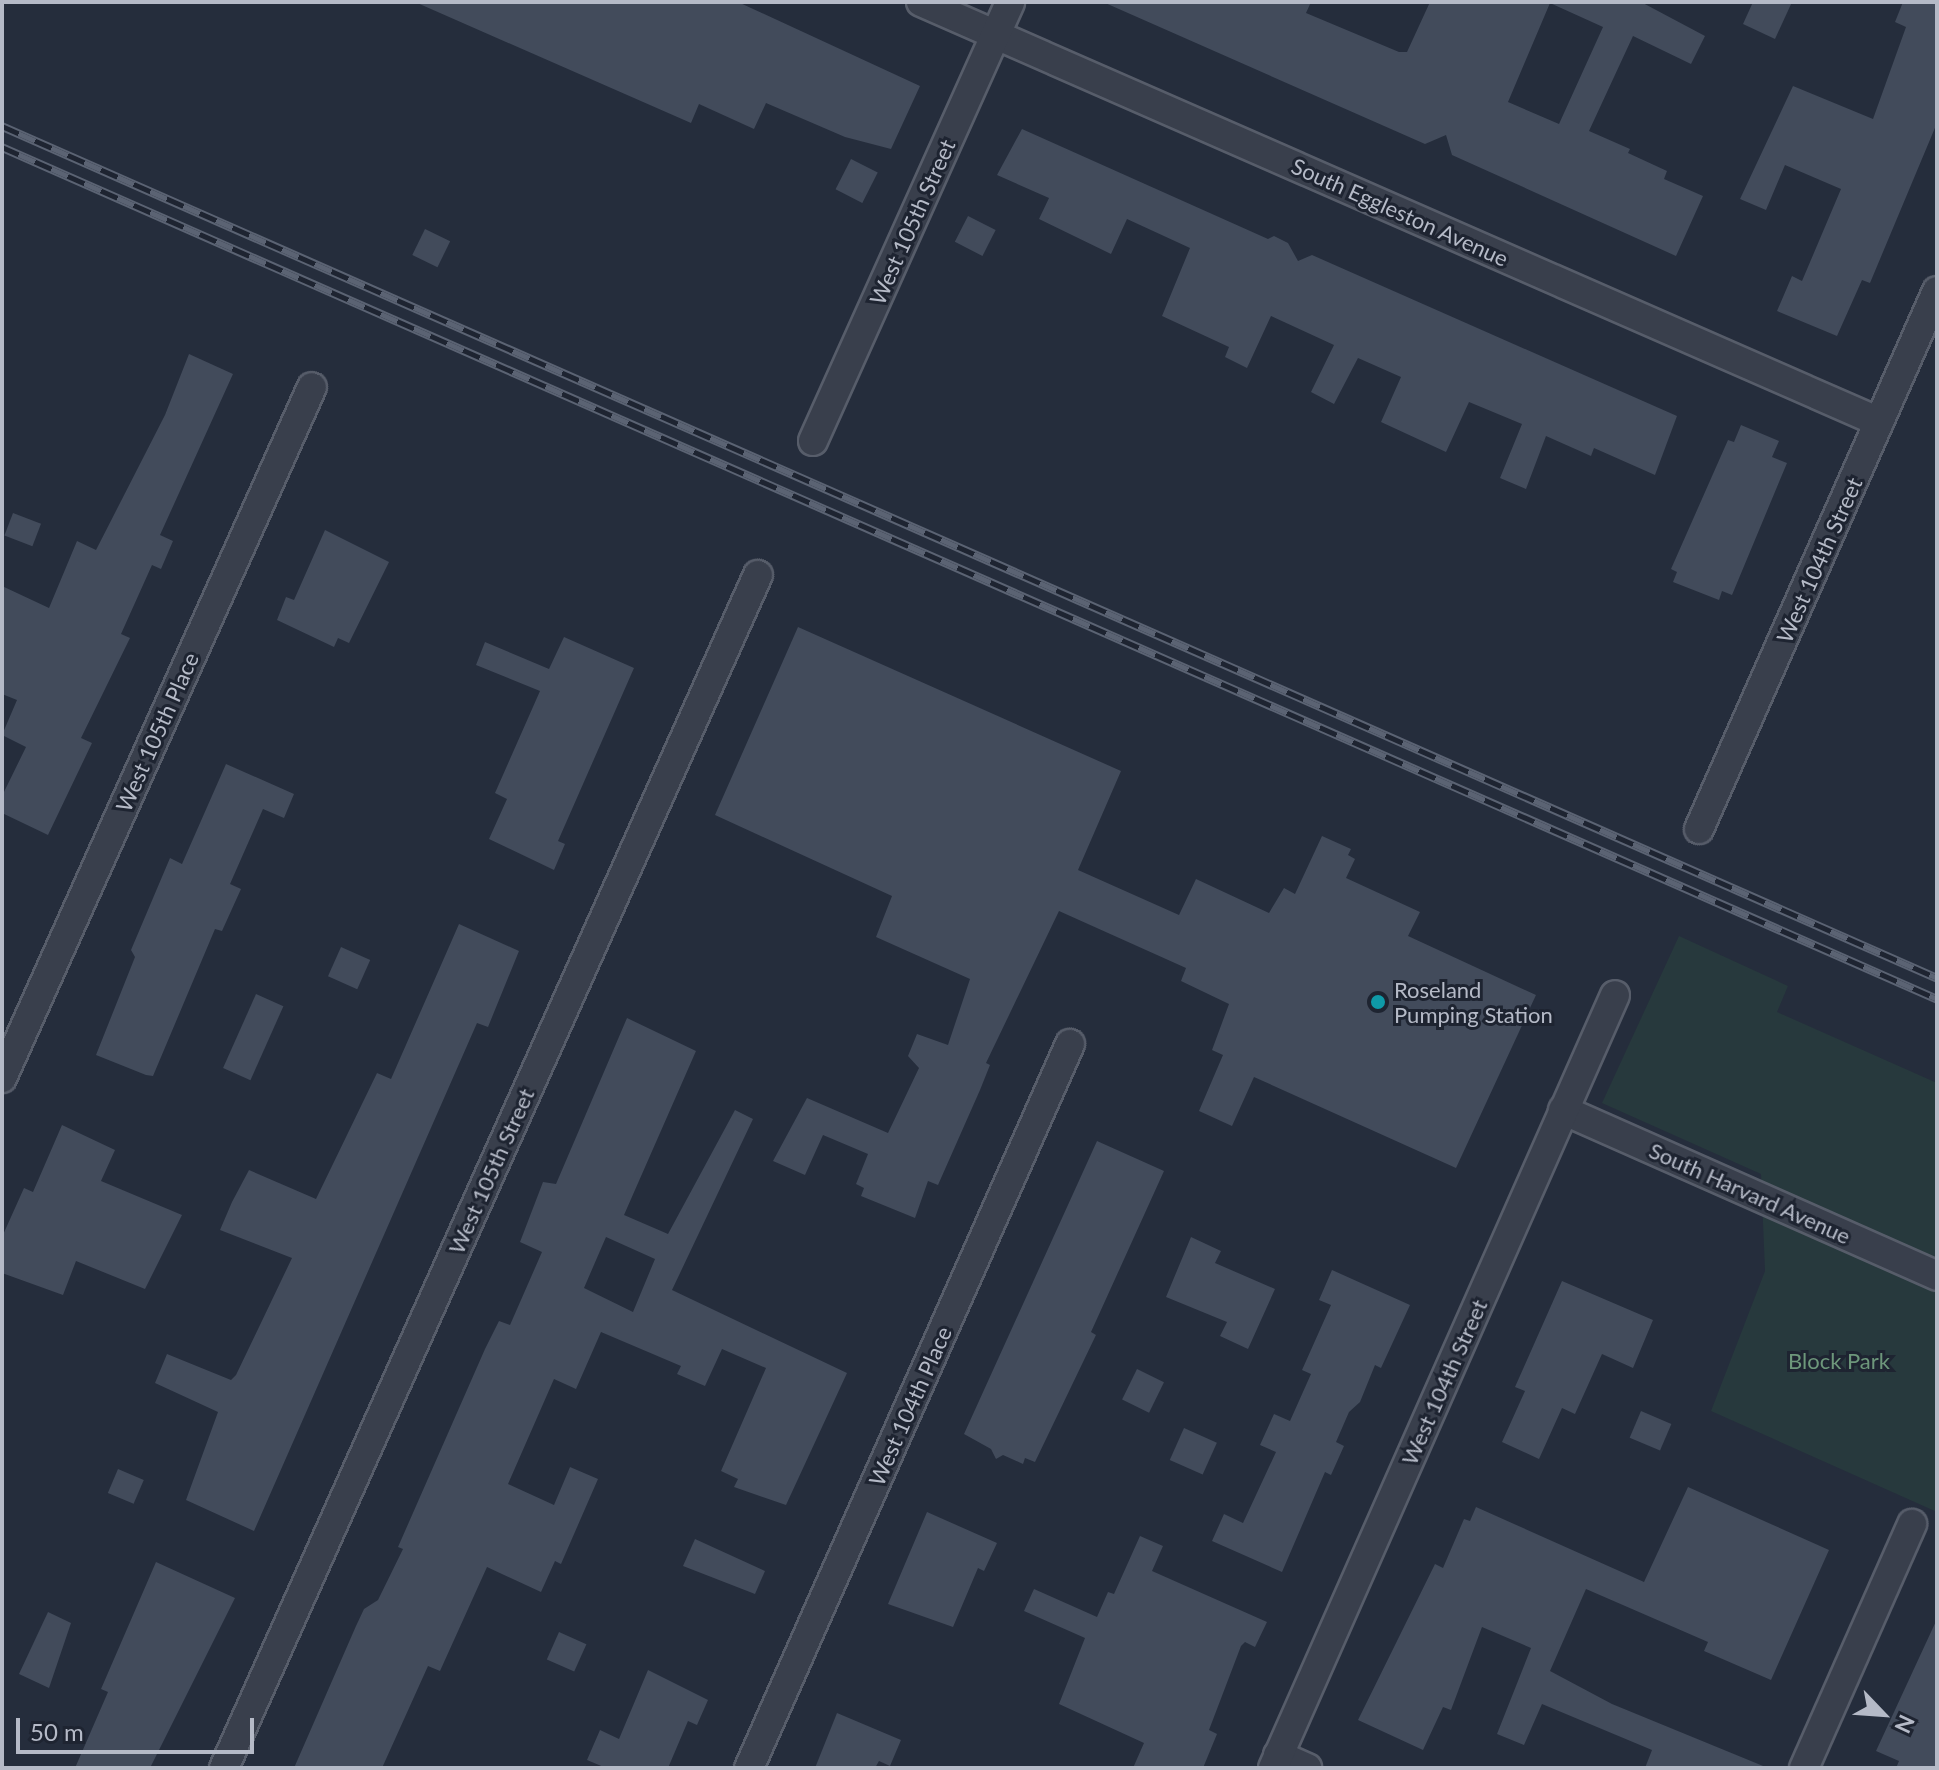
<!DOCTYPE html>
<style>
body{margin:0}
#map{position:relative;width:1939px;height:1770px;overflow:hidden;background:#252d3c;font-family:Lato,sans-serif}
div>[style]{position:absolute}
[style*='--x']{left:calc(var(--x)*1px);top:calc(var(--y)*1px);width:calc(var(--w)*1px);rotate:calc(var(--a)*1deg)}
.green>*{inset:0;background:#27393d}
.building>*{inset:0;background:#424b5b;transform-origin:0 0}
.roads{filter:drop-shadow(2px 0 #575d6a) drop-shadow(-2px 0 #575d6a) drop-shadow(0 2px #575d6a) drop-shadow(0 -2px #575d6a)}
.minor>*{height:28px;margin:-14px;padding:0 14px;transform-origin:14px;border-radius:14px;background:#393f4c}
.rail>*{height:9px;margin-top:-4.5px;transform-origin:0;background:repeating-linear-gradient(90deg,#1e2431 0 18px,#5b6373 0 36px);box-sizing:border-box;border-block:2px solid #5b6373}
.dots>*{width:22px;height:22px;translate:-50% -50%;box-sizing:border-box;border:4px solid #1e2431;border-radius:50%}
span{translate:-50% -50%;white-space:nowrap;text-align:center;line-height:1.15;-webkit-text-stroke:6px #1e2431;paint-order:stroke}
.street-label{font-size:22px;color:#b5bac7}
.poi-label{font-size:22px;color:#b5bac7}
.left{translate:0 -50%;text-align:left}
.park-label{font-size:22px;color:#6d977b}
.frame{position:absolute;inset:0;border:4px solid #b5bac7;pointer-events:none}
.north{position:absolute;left:1843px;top:1674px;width:80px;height:80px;-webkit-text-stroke:6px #1e2431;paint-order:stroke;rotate:115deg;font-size:22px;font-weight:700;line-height:32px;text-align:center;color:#b5bac7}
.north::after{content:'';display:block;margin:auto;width:28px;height:36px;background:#b5bac7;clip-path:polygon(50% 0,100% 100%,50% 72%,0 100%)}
.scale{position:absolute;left:16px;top:1718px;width:238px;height:36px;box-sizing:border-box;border:4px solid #b5bac7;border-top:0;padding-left:10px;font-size:24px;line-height:28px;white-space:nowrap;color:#b5bac7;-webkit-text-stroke:6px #1e2431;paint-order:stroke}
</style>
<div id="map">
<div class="green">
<div style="clip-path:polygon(1679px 936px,1788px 986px,1777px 1012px,1937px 1083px,1937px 1512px,1711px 1411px,1765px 1271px,1761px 1174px,1602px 1103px)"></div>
</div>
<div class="building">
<div style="clip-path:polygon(415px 2px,738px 2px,920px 86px,891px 149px,845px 137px,766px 103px,754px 129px,699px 104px,691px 123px)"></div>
<div style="clip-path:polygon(evenodd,1103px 2px,1311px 2px,1306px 13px,1399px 52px,1407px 52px,1430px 2px,1641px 2px,1705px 36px,1691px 64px,1633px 36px,1589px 131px,1630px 149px,1628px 153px,1667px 171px,1664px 179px,1703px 196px,1676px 256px,1452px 155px,1446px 135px,1425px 144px,1103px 2px,1550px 3px,1603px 27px,1559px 124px,1508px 102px,1550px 3px)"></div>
<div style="clip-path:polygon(1753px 2px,1792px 2px,1775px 39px,1743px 24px)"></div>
<div style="clip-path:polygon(1903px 2px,1937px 2px,1937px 123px,1870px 283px,1862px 280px,1837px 336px,1777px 311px,1792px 276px,1802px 281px,1841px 189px,1785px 165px,1766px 210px,1740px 199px,1793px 86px,1873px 119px,1906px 27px,1895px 22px)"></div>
<div style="clip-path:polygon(1022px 129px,1268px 239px,1274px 236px,1288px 243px,1298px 261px,1312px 255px,1677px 416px,1655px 475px,1594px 448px,1591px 456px,1546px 436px,1526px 489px,1500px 478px,1522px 424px,1469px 402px,1446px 452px,1381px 422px,1401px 377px,1358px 358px,1334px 404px,1311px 392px,1334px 345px,1271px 316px,1247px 368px,1225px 357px,1229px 347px,1162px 316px,1190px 248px,1127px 219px,1111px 254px,1039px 219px,1049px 198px,997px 175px)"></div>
<div style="left:851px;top:159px;width:30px;height:34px;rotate:27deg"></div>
<div style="left:968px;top:216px;width:31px;height:29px;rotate:27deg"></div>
<div style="left:425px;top:229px;width:28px;height:29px;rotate:26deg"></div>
<div style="clip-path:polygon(189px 354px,233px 374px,160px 535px,173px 541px,161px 569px,152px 565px,121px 634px,130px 638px,81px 738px,92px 743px,48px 835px,2px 813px,2px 796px,26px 747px,2px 735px,17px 700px,2px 694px,2px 586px,49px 608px,77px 541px,96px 550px,165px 415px)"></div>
<div style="clip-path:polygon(1741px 425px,1779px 441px,1772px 457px,1787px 463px,1732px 595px,1722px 591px,1719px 600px,1673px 582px,1677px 572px,1671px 569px,1728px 440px,1734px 442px)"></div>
<div style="left:13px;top:513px;width:30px;height:24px;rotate:21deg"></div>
<div style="clip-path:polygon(325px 530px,389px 562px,349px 643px,338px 638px,334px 647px,277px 620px,286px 597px,294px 600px)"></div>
<div style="clip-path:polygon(798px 627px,1121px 771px,1078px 870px,1179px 915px,1196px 879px,1269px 913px,1284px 888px,1295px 894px,1322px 836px,1351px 849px,1348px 855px,1355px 859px,1346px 878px,1420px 912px,1408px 936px,1536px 995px,1456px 1168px,1254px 1077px,1232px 1126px,1199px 1111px,1223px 1055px,1212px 1050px,1229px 1004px,1181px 981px,1186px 968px,1059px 911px,986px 1063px,990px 1065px,980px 1090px,938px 1185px,928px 1181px,915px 1218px,861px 1196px,864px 1188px,856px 1184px,868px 1154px,823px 1135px,805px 1175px,773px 1161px,807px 1098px,888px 1133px,919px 1068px,908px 1056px,917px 1034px,948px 1045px,970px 979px,876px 937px,892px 896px,715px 815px)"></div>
<div style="clip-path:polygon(564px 637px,634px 668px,558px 841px,565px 844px,554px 870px,489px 839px,507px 799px,495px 793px,540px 691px,476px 665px,485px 642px,549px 669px)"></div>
<div style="clip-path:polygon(226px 764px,294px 794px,284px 818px,263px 809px,230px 884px,241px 889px,222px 931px,215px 929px,153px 1076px,146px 1075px,96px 1055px,135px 957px,131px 950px,170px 858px,182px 864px)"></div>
<div style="clip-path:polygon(459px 924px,519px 951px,488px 1027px,477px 1023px,254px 1531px,186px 1500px,218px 1412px,155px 1383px,167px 1354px,231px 1380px,236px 1375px,292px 1258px,220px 1230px,232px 1202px,249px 1170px,316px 1199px,377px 1073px,391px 1079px)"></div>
<div style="left:341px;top:947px;width:32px;height:32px;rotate:24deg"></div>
<div style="left:256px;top:994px;width:30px;height:81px;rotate:24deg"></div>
<div style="clip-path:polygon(evenodd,627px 1018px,696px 1051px,624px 1215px,668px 1234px,735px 1110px,753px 1119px,672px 1290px,847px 1373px,786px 1505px,734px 1487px,738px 1479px,721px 1471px,766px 1368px,722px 1349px,705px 1386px,677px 1374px,681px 1366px,601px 1332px,576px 1389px,554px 1379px,508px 1484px,554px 1505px,570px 1467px,598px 1479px,561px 1564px,555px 1561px,541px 1592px,487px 1567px,440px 1671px,428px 1666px,382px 1768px,294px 1768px,356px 1626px,364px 1609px,378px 1600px,403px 1549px,398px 1547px,485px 1349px,499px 1321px,510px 1325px,542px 1252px,520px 1242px,543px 1182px,556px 1184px,627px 1018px,606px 1237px,655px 1259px,633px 1312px,584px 1288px,606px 1237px)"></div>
<div style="clip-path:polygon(62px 1125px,115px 1150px,101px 1181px,182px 1215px,145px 1289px,76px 1261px,63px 1295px,2px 1273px,2px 1237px,24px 1188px,33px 1192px)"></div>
<div style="clip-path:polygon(1097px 1141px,1164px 1171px,1091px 1332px,1096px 1335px,1035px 1462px,1025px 1458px,1023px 1464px,1003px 1455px,996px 1459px,991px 1449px,964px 1434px)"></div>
<div style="clip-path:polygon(1191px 1237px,1221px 1251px,1215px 1263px,1275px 1289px,1248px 1349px,1220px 1336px,1227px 1322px,1166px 1297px)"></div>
<div style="clip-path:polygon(1332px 1270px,1410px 1305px,1381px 1368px,1375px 1365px,1360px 1402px,1349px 1412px,1336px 1442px,1344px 1446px,1331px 1475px,1325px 1472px,1282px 1572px,1212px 1541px,1224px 1514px,1243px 1523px,1276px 1452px,1260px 1445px,1274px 1414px,1290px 1421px,1311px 1374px,1302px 1370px,1331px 1305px,1319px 1300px)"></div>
<div style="clip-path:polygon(1562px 1281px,1653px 1320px,1633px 1368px,1602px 1354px,1575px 1414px,1562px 1408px,1539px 1459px,1502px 1442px,1525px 1391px,1515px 1387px)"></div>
<div style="left:1137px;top:1369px;width:30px;height:34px;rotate:26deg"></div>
<div style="left:1641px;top:1411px;width:33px;height:29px;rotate:23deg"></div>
<div style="left:1184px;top:1428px;width:36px;height:35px;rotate:24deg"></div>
<div style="left:118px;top:1469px;width:28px;height:26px;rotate:23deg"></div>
<div style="clip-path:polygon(1688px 1487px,1829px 1550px,1771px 1680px,1704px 1651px,1708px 1642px,1586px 1589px,1550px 1671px,1612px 1704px,1768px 1768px,1645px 1768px,1652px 1750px,1542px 1704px,1524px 1745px,1497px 1734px,1531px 1648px,1482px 1627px,1451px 1710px,1443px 1707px,1423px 1750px,1358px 1720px,1435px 1564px,1443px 1568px,1464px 1519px,1470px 1521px,1476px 1507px,1644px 1582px)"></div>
<div style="clip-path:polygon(927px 1512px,997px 1543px,984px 1571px,978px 1568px,953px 1627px,888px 1604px)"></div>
<div style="clip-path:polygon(1140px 1536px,1163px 1546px,1152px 1571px,1267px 1622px,1255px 1647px,1245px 1642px,1241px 1646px,1209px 1730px,1217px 1734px,1203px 1768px,1133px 1768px,1144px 1743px,1059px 1704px,1085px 1638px,1024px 1611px,1034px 1589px,1097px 1617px,1108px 1592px,1114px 1594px)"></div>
<div style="clip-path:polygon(695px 1539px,765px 1571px,755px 1594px,683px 1566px)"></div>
<div style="clip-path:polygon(156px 1562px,235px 1598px,150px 1768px,75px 1768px,108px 1692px,101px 1689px)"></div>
<div style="clip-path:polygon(48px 1612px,71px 1623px,49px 1688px,19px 1674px)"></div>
<div style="clip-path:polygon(1937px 1619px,1937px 1768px,1896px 1768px,1899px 1761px,1876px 1751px)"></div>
<div style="left:559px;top:1632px;width:30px;height:30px;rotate:24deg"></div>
<div style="clip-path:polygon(648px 1670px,708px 1700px,697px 1725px,688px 1721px,668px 1768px,606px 1768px,587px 1760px,600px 1730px,619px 1739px)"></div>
<div style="clip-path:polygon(837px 1713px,901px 1740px,890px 1766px,879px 1761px,875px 1768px,815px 1768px)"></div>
</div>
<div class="roads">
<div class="minor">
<div style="--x:921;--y:2;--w:1046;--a:23.67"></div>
<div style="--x:813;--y:441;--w:481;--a:-65.8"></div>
<div style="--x:1699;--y:829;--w:588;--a:-66.14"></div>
<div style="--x:2;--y:1078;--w:757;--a:-65.84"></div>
<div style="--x:1563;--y:1110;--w:409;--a:23.9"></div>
<div style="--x:1278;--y:1755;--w:32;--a:24"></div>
<div style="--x:224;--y:1768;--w:1307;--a:-65.89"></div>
<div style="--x:749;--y:1768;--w:792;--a:-66.09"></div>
<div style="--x:1273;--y:1768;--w:845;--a:-66.13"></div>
<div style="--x:1804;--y:1768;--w:267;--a:-66.1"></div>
</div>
</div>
<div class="rail">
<div style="--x:2;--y:126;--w:2114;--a:23.76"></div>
<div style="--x:2;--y:147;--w:2114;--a:23.76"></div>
</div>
<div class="dots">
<div style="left:1378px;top:1002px;background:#0f9aa8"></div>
</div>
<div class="street-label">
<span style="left:1400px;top:212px;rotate:24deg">South Eggleston Avenue</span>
<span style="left:912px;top:222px;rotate:-66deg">West 105th Street</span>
<span style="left:1819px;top:560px;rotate:-66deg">West 104th Street</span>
<span style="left:157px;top:732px;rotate:-66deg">West 105th Place</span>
<span style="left:491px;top:1171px;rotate:-66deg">West 105th Street</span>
<span style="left:1750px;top:1193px;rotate:24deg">South Harvard Avenue</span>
<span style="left:1444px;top:1382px;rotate:-66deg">West 104th Street</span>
<span style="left:910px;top:1406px;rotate:-66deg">West 104th Place</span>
</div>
<div class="poi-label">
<span class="left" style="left:1394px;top:1002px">Roseland<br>Pumping Station</span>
</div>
<div class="park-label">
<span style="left:1839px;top:1361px">Block Park</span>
</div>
<div class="frame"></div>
<div class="north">N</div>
<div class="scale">50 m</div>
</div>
